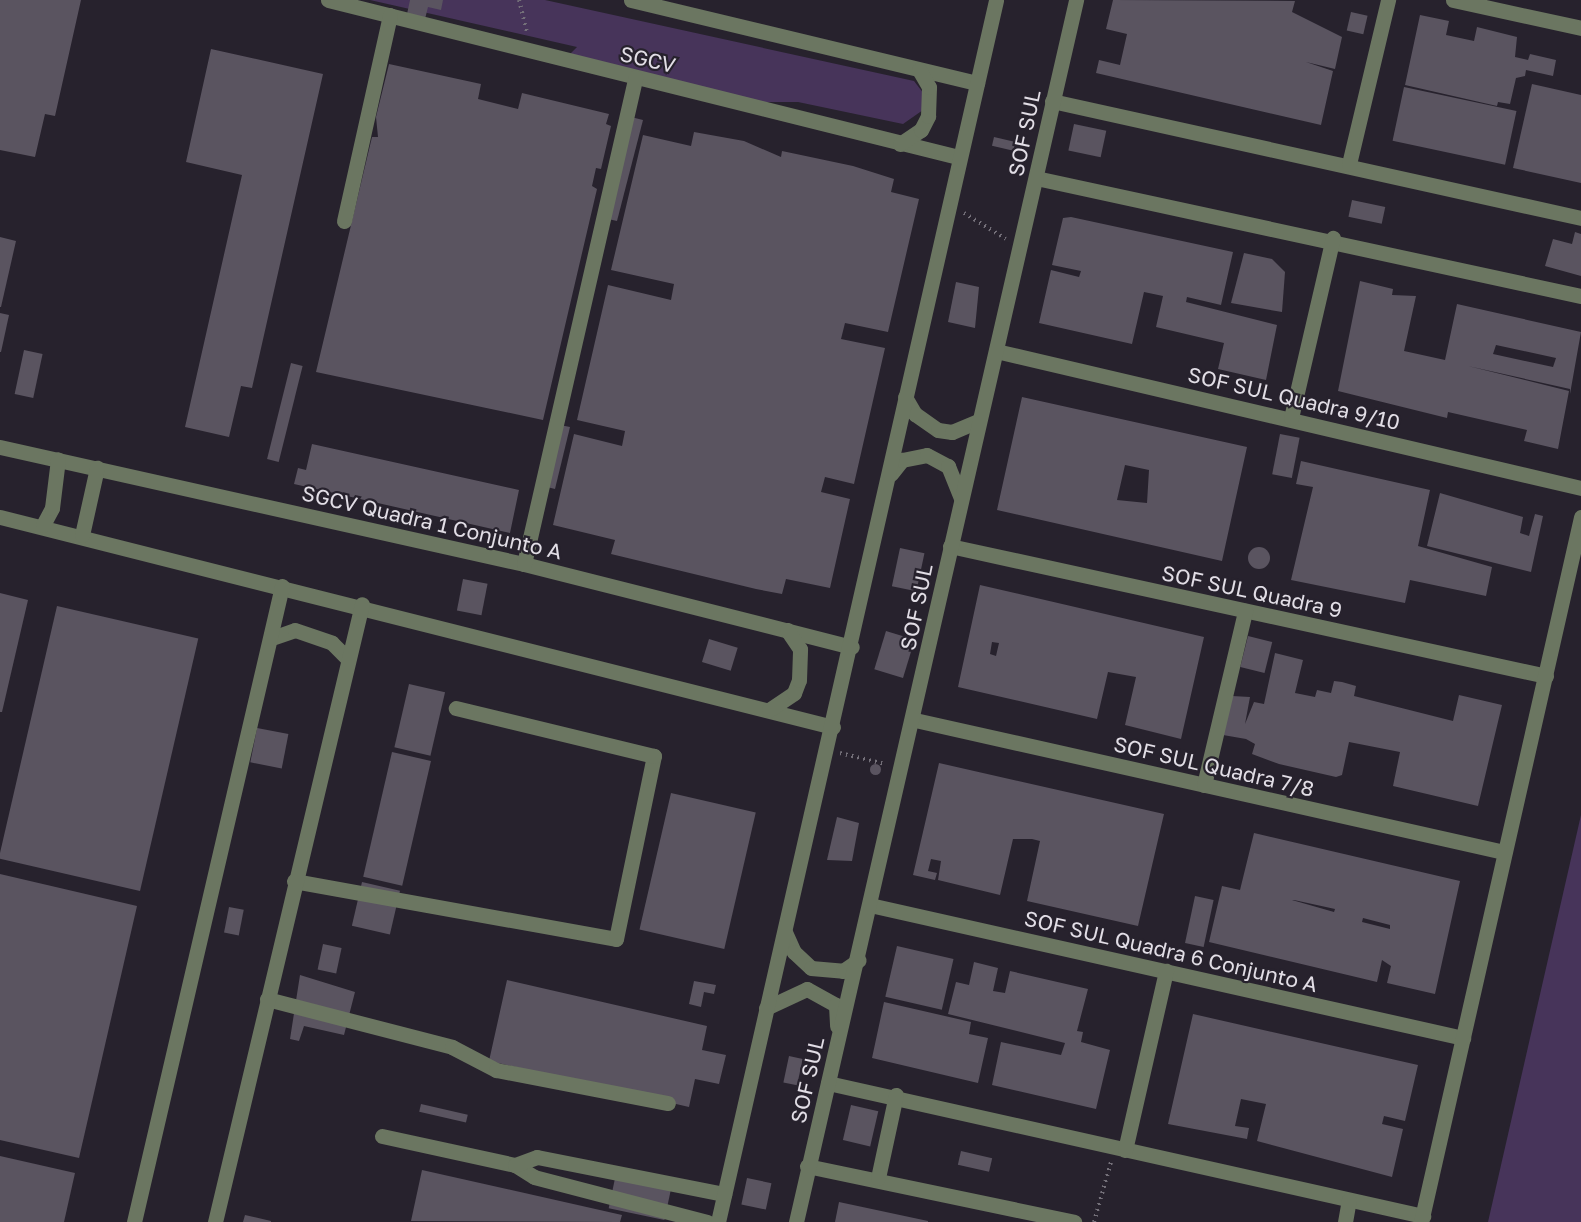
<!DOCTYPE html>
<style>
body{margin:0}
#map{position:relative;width:1581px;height:1222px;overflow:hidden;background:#27222d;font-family:"Golos Text",sans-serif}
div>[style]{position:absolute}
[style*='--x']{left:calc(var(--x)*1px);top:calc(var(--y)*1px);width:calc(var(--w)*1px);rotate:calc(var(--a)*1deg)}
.green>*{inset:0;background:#47345a}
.building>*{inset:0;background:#5a5460;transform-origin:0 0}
.round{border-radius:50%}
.path>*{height:4px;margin-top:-2px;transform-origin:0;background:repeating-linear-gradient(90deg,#747079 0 1.5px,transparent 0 6px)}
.minor>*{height:15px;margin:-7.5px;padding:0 7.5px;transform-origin:7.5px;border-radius:7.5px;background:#6b7661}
span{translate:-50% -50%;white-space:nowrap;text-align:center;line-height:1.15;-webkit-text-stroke:4.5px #27222d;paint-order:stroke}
.street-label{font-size:21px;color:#e2dee6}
</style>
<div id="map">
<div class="green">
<div style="clip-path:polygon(370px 0,545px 0,914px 81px,924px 94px,923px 110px,903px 124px,798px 102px,757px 102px,566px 58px,577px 47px)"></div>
<div style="clip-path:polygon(1581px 815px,1581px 1222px,1488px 1222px)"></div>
</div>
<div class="building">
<div style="clip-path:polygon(0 0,81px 0,55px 116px,45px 114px,35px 157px,0 150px)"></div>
<div style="clip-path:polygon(410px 0,443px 0,441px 10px,428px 7px,425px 19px,407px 14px)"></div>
<div style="clip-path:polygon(1113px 0,1295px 1px,1292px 12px,1342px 37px,1335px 69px,1306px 62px,1333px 71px,1321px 125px,1096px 73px,1099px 60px,1120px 65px,1127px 34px,1106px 29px)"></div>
<div style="left:1351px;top:12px;width:17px;height:19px;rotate:13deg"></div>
<div style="clip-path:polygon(1420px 15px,1449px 21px,1446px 35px,1474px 41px,1477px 27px,1517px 37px,1515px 57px,1528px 60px,1530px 54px,1556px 60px,1553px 76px,1526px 70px,1525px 76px,1516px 78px,1510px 104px,1498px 102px,1497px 106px,1405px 85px)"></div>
<div style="clip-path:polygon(211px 49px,323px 74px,252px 388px,241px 386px,229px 437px,185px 427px,242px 175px,186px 162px)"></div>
<div style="clip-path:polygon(389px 64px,481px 84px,478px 99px,518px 109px,522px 93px,609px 114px,606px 124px,611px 126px,601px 169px,596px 168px,592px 186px,597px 189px,543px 420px,316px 372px,372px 137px,378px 137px,376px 117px)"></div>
<div style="clip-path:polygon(1532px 84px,1581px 95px,1581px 183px,1513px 168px)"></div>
<div style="left:1404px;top:87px;width:115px;height:55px;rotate:12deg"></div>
<div style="clip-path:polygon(631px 117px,643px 120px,617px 221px,608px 219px)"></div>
<div style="left:1074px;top:124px;width:33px;height:27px;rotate:12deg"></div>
<div style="clip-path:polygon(694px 132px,744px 141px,781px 157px,782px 151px,853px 166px,894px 179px,891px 192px,919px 199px,888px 332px,845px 323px,841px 339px,885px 348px,854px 484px,825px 477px,821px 492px,850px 499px,830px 588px,786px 579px,782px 594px,756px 589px,611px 554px,615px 540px,553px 525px,574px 434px,622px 446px,625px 431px,577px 420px,608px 285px,671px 300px,674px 284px,611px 270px,643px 135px,691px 146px)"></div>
<div style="left:994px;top:137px;width:22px;height:9px;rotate:13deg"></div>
<div style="left:1352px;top:200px;width:34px;height:17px;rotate:12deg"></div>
<div style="clip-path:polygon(1071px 217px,1233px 252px,1221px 305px,1187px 297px,1186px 302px,1277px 325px,1266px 380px,1218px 369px,1224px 343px,1156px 327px,1163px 296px,1144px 292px,1132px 344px,1039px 323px,1051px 270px,1079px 277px,1081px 271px,1052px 265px,1063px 218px)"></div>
<div style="clip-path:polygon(1575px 232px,1581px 234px,1581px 276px,1545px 266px,1553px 239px,1572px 244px)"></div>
<div style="clip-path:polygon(0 237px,16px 241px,1px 307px,0 307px)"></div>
<div style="clip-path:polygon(1244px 253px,1272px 259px,1285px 272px,1282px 312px,1231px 303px)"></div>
<div style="clip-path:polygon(evenodd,1360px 281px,1393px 289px,1392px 295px,1416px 296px,1404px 351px,1445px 360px,1457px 304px,1581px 332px,1570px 394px,1570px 389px,1468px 366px,1569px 391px,1558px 449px,1524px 441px,1527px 430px,1448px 412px,1447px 418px,1338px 391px,1360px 281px,1496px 345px,1556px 358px,1553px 367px,1493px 354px,1496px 345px)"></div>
<div style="clip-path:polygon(956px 282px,979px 287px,975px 328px,948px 322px)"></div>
<div style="clip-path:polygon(0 313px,9px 315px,1px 352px,0 352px)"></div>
<div style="left:24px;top:350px;width:19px;height:45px;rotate:12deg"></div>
<div style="left:291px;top:363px;width:12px;height:99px;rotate:14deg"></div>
<div style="clip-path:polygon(evenodd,1022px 397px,1247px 447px,1222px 561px,997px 510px,1022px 397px,1125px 465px,1149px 470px,1147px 503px,1117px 500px,1125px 465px)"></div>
<div style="clip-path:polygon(560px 425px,570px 427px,555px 489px,547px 487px)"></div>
<div style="left:1280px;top:434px;width:20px;height:41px;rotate:11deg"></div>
<div style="clip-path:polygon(312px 444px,519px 490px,510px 533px,294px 484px,298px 468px,306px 470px)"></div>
<div style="clip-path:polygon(1301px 461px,1430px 490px,1418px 546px,1492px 567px,1486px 596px,1410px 580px,1405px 603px,1291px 580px,1313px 487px,1296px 484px)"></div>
<div style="clip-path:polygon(1440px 493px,1523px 517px,1520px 533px,1529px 536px,1535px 514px,1543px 516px,1531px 572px,1427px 546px)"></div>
<div class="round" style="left:1248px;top:547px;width:22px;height:22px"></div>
<div style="left:900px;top:548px;width:25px;height:39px;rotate:12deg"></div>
<div style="left:463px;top:579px;width:25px;height:32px;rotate:11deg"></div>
<div style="clip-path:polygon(evenodd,980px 585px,1204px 637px,1181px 739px,1125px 725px,1136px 677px,1108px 672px,1097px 719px,958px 687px,980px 585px,992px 642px,999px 643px,996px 656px,990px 654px,992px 642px)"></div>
<div style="clip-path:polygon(0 593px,28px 600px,2px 712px,0 712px)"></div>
<div style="left:57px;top:606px;width:145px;height:259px;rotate:13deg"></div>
<div style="left:886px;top:631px;width:30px;height:40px;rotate:17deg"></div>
<div style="left:1248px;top:636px;width:25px;height:32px;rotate:14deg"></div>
<div style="left:709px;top:639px;width:30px;height:24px;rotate:17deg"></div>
<div style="clip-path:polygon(1275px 653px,1303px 660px,1295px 693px,1315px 697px,1317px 690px,1331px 693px,1334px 681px,1342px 682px,1356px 686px,1354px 696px,1453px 721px,1459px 695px,1502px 705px,1478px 806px,1393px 786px,1400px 752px,1349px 742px,1342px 775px,1336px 777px,1279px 764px,1252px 754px,1255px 744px,1246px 739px,1223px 735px,1232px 696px,1250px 697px,1245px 724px,1254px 702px,1264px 704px)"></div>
<div style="left:409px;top:684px;width:37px;height:65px;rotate:13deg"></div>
<div style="left:257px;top:728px;width:32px;height:35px;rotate:11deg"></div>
<div style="left:392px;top:752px;width:40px;height:128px;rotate:13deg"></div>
<div style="clip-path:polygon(939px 763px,1164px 814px,1138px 926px,1027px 901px,1040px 841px,1032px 839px,1013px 839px,1000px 895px,938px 880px,941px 861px,931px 859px,928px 871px,937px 873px,935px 880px,913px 875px)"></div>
<div class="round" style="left:869.5px;top:763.5px;width:11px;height:11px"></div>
<div style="left:671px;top:793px;width:87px;height:140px;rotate:13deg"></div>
<div style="clip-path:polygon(837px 817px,859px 823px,852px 861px,827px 860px)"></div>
<div style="clip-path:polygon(evenodd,1254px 833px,1460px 881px,1435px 994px,1387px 983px,1391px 966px,1382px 960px,1377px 982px,1209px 942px,1222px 886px,1240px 890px,1254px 833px,1292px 900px,1294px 900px,1335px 909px,1334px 912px,1292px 900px,1254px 833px,1363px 918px,1390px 925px,1390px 929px,1362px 922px,1363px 918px)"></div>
<div style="clip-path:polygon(0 874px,137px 906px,79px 1158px,0 1140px)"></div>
<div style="left:362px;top:882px;width:39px;height:45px;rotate:13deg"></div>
<div style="left:1195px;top:896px;width:19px;height:48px;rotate:12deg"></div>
<div style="left:229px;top:907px;width:15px;height:26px;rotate:11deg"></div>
<div style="left:323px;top:944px;width:19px;height:26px;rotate:12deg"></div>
<div style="left:897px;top:946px;width:58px;height:52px;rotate:13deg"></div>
<div style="clip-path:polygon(974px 962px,998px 968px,993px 991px,1005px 993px,1010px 971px,1088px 989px,1077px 1031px,1083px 1032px,1081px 1042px,1110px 1050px,1096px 1109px,992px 1085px,1001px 1042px,1061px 1055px,1065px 1043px,948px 1014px,956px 982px,969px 985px)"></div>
<div style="clip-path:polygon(300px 975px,355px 992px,344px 1035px,304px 1026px,299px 1041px,290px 1039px)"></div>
<div style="clip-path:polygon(507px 980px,707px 1026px,702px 1050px,726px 1055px,719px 1084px,695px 1079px,689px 1107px,489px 1061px)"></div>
<div style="clip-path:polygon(694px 981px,716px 985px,714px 994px,704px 992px,701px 1007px,689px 1004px)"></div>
<div style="clip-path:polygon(884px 1002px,971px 1022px,969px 1034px,988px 1038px,978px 1083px,872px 1058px)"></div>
<div style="clip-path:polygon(1193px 1014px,1418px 1065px,1405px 1121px,1384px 1116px,1382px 1124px,1403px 1129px,1392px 1177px,1257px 1141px,1266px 1104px,1241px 1099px,1235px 1126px,1249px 1128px,1247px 1139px,1168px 1124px)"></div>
<div style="left:789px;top:1056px;width:14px;height:27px;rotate:12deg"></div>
<div style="left:421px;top:1104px;width:48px;height:8px;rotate:13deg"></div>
<div style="left:851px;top:1105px;width:28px;height:36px;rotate:13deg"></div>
<div style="left:961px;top:1151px;width:32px;height:14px;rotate:13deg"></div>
<div style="clip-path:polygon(0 1156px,75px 1173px,64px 1222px,0 1222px)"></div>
<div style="left:617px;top:1169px;width:57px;height:40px;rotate:12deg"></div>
<div style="clip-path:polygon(422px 1170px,622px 1215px,620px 1222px,411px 1221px)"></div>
<div style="left:747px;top:1178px;width:25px;height:27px;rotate:12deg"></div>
<div style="clip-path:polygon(839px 1202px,928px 1221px,928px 1222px,835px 1222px)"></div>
<div style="clip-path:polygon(245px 1215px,271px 1221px,271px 1222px,243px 1222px)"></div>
</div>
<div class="path">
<div style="--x:519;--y:0;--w:34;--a:76"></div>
<div style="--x:964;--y:213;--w:49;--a:31.8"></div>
<div style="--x:840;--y:753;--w:46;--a:13.7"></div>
<div style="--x:1094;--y:1222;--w:62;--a:-74.2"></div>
</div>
<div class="minor">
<div style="--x:328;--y:0;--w:649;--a:13.99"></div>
<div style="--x:631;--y:0;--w:356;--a:13.5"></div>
<div style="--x:1453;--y:0;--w:131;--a:12.3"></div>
<div style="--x:1052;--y:101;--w:542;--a:12.47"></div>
<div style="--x:900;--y:144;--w:25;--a:-34"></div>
<div style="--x:921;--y:130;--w:16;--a:-63"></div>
<div style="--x:928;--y:116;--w:29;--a:-88"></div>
<div style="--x:929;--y:87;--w:20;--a:-120"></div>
<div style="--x:1349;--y:164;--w:169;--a:-76.6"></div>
<div style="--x:1036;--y:178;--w:558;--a:12.22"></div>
<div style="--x:344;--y:221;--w:211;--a:-77.4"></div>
<div style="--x:996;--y:351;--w:601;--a:13.18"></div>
<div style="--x:905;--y:397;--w:20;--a:60"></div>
<div style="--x:915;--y:414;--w:28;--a:35"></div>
<div style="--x:938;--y:430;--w:14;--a:8"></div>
<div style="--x:952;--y:432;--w:28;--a:-23"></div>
<div style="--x:1291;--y:418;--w:185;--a:-76.9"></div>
<div style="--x:0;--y:447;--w:537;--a:12.59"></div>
<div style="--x:524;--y:564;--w:338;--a:14.2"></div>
<div style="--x:891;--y:474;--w:18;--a:-52"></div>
<div style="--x:902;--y:460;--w:25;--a:-11"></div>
<div style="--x:927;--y:455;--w:24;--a:28"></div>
<div style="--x:948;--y:466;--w:35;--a:68"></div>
<div style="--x:0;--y:517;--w:859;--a:14.15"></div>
<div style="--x:43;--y:525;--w:19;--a:-62"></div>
<div style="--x:52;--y:508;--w:49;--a:-83"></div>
<div style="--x:82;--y:535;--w:69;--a:-77.4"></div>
<div style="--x:950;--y:546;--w:610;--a:12.3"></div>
<div style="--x:524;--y:564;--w:499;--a:-77.1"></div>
<div style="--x:272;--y:638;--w:24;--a:-19"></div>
<div style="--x:295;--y:630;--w:39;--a:19"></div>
<div style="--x:332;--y:643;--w:20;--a:45"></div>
<div style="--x:769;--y:710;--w:30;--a:-34"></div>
<div style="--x:794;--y:693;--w:14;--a:-69"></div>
<div style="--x:799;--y:680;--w:31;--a:-88"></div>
<div style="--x:800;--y:649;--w:23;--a:-124"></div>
<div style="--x:915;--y:720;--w:604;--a:12.63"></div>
<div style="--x:1204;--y:785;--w:179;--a:-76.7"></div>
<div style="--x:294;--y:881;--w:327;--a:10.2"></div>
<div style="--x:616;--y:939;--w:187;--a:-78.3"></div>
<div style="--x:654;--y:756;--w:204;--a:-166.4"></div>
<div style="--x:870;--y:905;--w:608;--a:12.64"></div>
<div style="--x:785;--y:932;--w:22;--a:66"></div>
<div style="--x:794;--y:952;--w:23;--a:43"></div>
<div style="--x:811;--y:968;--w:32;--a:5"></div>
<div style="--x:843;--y:971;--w:19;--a:-35"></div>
<div style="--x:267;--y:999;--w:191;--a:14.5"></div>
<div style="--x:452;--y:1047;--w:50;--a:27.6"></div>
<div style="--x:496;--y:1070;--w:175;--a:10.9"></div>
<div style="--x:766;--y:1008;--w:45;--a:-24.9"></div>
<div style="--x:807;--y:989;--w:33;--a:29"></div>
<div style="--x:836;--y:1005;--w:21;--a:87"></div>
<div style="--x:828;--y:1083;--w:610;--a:12.6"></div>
<div style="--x:382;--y:1136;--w:136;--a:12.3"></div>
<div style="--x:515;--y:1165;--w:22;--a:32"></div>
<div style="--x:534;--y:1177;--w:179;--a:14.6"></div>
<div style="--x:1125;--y:1150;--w:184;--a:-77.1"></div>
<div style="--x:515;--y:1165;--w:23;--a:-20"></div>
<div style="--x:537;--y:1157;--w:191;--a:11.2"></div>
<div style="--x:807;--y:1166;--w:273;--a:11.8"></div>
<div style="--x:878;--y:1178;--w:85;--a:-77.8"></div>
<div style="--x:134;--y:1222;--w:653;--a:-76.9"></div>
<div style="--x:215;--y:1222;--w:635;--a:-76.62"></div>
<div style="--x:718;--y:1222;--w:1253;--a:-77.18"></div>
<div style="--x:796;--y:1222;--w:1254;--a:-77.09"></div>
<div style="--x:1345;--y:1222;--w:22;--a:-80"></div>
<div style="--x:1421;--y:1222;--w:723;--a:-77.21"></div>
</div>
<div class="street-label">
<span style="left:648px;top:59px;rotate:13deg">SGCV</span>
<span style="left:1024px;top:133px;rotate:-78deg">SOF SUL</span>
<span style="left:1294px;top:398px;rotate:13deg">SOF SUL Quadra 9/10</span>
<span style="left:432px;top:522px;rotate:13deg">SGCV Quadra 1 Conjunto A</span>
<span style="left:1252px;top:591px;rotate:12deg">SOF SUL Quadra 9</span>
<span style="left:916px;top:607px;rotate:-78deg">SOF SUL</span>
<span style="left:1214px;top:766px;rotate:13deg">SOF SUL Quadra 7/8</span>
<span style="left:1171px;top:951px;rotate:13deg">SOF SUL Quadra 6 Conjunto A</span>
<span style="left:807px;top:1080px;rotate:-77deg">SOF SUL</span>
</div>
</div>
